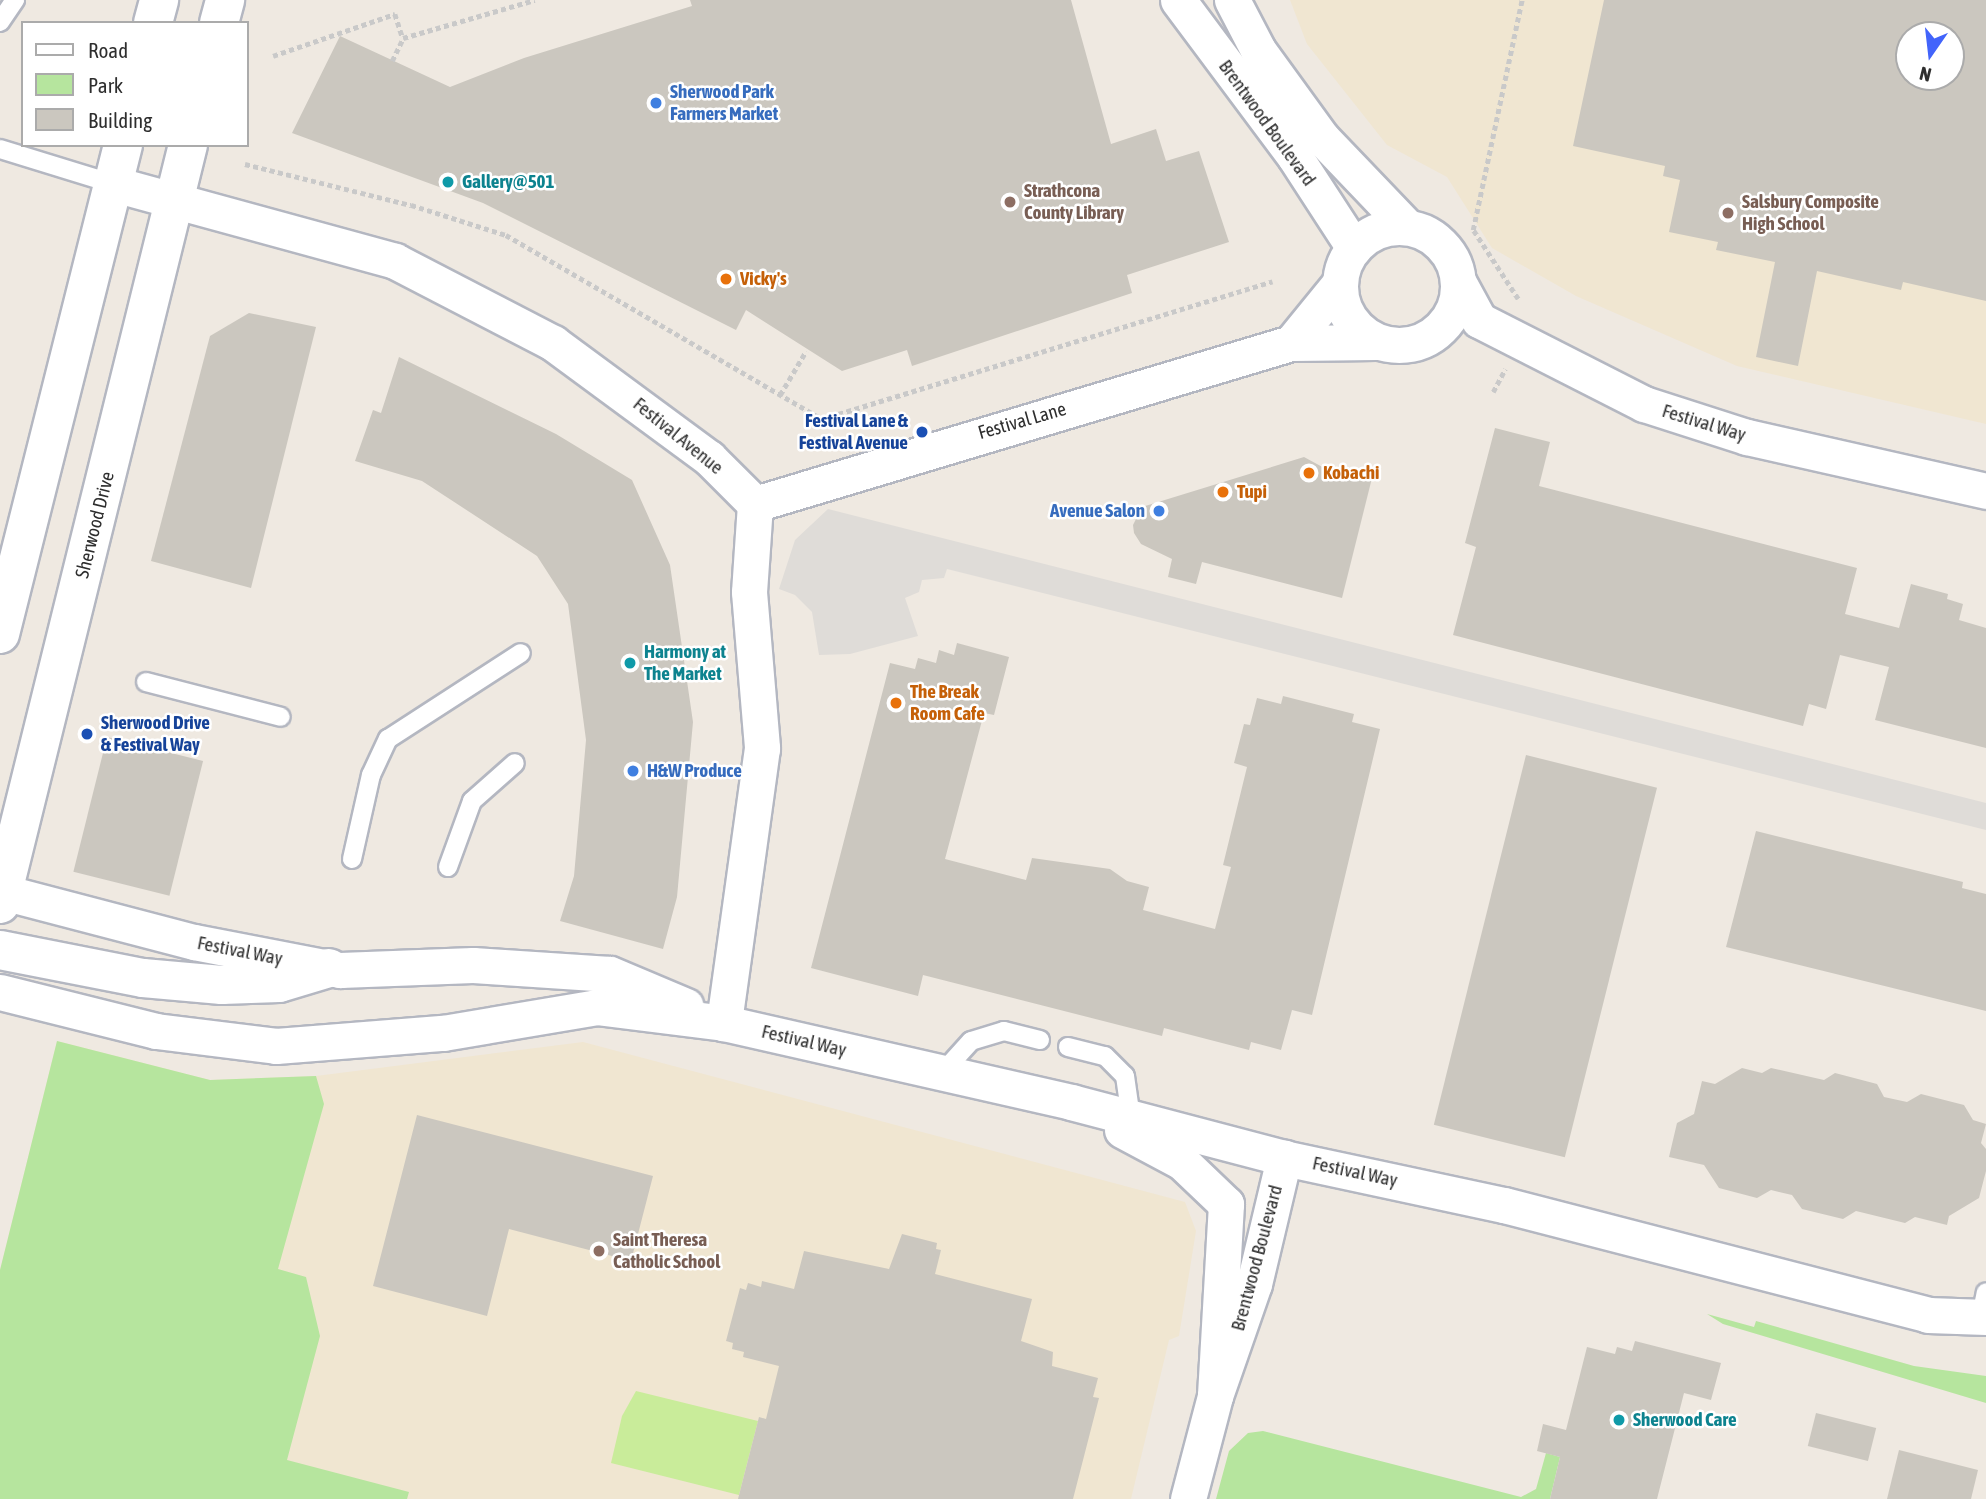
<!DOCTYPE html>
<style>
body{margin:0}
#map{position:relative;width:1986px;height:1499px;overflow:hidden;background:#efe9e1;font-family:"Asap Condensed",sans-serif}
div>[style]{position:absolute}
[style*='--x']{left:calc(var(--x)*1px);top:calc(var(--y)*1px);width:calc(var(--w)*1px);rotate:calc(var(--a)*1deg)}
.education>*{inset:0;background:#f0e6d1}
.green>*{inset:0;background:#b6e59e}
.pitch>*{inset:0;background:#c9ec9a}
.plaza>*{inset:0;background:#dfdcd8}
.building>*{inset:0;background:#cbc7bf;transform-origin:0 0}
.path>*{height:4.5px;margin-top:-2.25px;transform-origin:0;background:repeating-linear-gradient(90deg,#c9c9c9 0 5px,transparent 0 8.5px)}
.roads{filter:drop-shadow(2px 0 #b4b7c1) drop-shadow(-2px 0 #b4b7c1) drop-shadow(0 2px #b4b7c1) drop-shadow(0 -2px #b4b7c1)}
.lane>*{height:18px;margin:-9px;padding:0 9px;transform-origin:9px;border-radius:9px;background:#fff}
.street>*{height:35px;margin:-17.5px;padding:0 17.5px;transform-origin:17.5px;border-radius:17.5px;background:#fff}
.street>.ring{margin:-17.5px;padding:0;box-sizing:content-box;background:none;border:35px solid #fff;border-radius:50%}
.secondary>*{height:38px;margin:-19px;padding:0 19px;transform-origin:19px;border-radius:19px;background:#fff}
.dots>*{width:19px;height:19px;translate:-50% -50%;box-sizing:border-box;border:4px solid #fff;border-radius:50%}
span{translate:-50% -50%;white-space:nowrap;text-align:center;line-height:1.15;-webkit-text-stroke:5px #fff;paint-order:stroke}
.shop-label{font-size:19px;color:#366cbe;font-weight:700}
.left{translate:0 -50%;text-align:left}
.right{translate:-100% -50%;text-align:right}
.street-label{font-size:19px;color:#2e2e2e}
.culture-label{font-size:19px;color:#0d838f;font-weight:700}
.education-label{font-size:19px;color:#785e54;font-weight:700}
.food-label{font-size:19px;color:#c56008;font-weight:700}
.transit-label{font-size:19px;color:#164399;font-weight:700}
.legend{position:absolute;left:21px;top:21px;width:228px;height:126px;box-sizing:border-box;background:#fff;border:2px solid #ababab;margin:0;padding:9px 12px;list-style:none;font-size:21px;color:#2e2e2e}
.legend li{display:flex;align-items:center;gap:14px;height:35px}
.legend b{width:35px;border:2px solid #ababab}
.north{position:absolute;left:1895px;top:21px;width:70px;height:70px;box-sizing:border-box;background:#fff;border:2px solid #ababab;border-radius:50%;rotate:194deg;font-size:19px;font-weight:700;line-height:28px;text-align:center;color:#2e2e2e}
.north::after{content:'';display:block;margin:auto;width:24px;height:32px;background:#4264fb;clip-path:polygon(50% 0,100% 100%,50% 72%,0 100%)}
</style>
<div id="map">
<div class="education">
<div style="clip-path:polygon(evenodd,1290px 0,1986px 0,1986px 424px,1737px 366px,1576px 296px,1492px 248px,1447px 177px,1387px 145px,1307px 44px,1290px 0,1909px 35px,1951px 35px,1951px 77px,1909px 77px,1909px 35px)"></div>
<div style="clip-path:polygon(57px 1041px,210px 1080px,316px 1076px,583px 1042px,1185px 1202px,1196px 1231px,1179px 1336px,1169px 1340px,1131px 1499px,0 1499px,0 1270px)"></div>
</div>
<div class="green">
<div style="clip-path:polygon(57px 1041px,210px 1080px,316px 1076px,324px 1104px,278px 1269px,306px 1277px,320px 1336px,287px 1460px,409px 1492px,407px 1499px,0 1499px,0 1270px)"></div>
<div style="clip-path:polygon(1707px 1314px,1754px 1327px,1756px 1321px,1914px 1366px,1986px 1376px,1986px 1403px,1723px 1324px)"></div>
<div style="clip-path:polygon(1263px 1431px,1521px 1497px,1536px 1489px,1546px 1453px,1560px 1457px,1550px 1499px,1216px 1499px,1229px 1451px,1248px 1433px)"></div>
</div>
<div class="pitch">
<div style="clip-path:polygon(636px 1391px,758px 1421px,739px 1495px,611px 1463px,622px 1416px)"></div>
</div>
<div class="plaza">
<div style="clip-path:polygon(828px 509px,1986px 803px,1986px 830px,947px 569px,944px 578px,922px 580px,919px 592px,905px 598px,918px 636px,850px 654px,819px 655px,812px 612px,795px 595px,779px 589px,795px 540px)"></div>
</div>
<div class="building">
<div style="clip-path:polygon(690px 0,1071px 0,1111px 144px,1156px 129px,1166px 161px,1199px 151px,1229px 242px,1127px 275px,1132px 293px,912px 366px,907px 350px,842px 371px,746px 310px,736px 330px,483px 203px,292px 133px,340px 36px,450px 87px,524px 58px,692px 6px)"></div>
<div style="clip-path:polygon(evenodd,1604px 0,1986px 0,1986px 301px,1903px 282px,1901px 290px,1817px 271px,1798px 366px,1756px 357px,1775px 262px,1716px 250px,1718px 242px,1669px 232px,1680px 180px,1663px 176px,1665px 166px,1573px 146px,1604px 0,1909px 35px,1951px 35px,1951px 77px,1909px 77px,1909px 35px)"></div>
<div style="clip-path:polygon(249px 313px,316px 327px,251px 588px,151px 561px,210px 336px)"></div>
<div style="clip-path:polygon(399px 357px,556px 434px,632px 480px,670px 565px,693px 722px,677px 897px,663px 949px,560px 921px,574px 876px,586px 740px,568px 604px,537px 556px,422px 481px,355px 461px,373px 410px,381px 413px)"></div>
<div style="clip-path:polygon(1495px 428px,1550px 442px,1539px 486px,1857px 568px,1845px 614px,1899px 628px,1911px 584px,1948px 594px,1947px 599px,1963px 604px,1959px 620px,1986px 628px,1986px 748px,1875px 720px,1889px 667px,1840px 655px,1826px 709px,1809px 704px,1803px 726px,1453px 635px,1476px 547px,1465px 543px)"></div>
<div style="clip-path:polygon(1304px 457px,1339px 476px,1373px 474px,1342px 598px,1202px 562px,1196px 584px,1168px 577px,1172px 559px,1141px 544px,1134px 533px,1133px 525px,1142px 507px)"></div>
<div style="clip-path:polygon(957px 643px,1009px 657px,994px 715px,984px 713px,945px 859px,1026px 880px,1032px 858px,1110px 869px,1127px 881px,1149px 887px,1143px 910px,1215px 929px,1231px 867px,1223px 865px,1247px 767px,1234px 763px,1244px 724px,1250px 725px,1257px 698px,1281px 704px,1283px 696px,1354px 714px,1352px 722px,1380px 729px,1312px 1015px,1292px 1010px,1281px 1050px,1251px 1042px,1249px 1050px,1164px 1028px,1162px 1036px,923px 975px,918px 996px,811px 968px,890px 663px,915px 669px,918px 658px,936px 663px,939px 650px,954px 655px)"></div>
<div style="left:107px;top:737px;width:99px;height:139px;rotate:14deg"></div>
<div style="left:1526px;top:755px;width:135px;height:381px;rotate:14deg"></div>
<div style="clip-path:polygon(1756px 831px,1963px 882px,1962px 888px,1986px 894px,1986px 1011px,1726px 947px)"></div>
<div style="clip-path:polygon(1742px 1068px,1762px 1073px,1771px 1068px,1824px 1080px,1835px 1073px,1877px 1084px,1884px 1097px,1907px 1102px,1921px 1094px,1964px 1105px,1973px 1120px,1986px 1124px,1981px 1143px,1986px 1149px,1986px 1171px,1979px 1198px,1949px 1216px,1947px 1225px,1915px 1217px,1905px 1223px,1856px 1211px,1843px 1219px,1802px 1209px,1792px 1195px,1771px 1190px,1757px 1198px,1719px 1188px,1704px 1165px,1669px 1157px,1677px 1123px,1694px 1114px,1702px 1081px,1715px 1084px)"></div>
<div style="clip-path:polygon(417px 1115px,653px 1176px,631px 1261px,509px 1229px,487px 1316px,373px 1286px)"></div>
<div style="clip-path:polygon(902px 1234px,937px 1243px,936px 1249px,941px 1250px,935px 1274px,1032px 1299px,1021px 1341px,1053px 1352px,1052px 1366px,1098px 1378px,1093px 1397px,1099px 1398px,1073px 1499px,738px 1499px,759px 1417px,766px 1419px,779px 1366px,743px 1357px,744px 1352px,732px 1349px,733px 1343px,726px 1341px,740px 1288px,746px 1290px,748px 1283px,761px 1287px,762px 1281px,794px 1289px,804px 1251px,889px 1269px)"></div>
<div style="clip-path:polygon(1635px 1341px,1721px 1363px,1711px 1400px,1684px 1393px,1657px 1499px,1550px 1499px,1560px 1457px,1537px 1451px,1543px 1424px,1566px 1430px,1587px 1347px,1615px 1354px,1617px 1347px,1632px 1351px)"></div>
<div style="left:1816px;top:1413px;width:62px;height:34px;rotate:14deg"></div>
<div style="clip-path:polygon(1899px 1450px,1978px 1470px,1971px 1499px,1887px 1499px)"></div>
</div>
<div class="path">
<div style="--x:273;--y:56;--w:129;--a:-19"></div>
<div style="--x:395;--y:14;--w:25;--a:72"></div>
<div style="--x:392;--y:61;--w:25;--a:-64"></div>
<div style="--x:403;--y:38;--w:137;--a:-16.1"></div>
<div style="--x:245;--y:164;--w:171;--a:13.9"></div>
<div style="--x:411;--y:205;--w:100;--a:17.5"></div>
<div style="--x:506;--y:235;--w:366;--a:30.2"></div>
<div style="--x:822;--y:419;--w:471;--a:-17"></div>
<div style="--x:1518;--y:299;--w:82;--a:-123.1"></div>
<div style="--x:1473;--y:230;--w:235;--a:-78"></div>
<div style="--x:1493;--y:392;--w:26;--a:-62"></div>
<div style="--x:780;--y:395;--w:51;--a:-59.4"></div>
</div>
<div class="roads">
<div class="lane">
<div style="--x:0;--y:22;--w:27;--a:-56"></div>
<div style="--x:0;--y:149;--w:119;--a:17.1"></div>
<div style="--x:146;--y:682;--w:139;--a:14.5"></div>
<div style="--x:352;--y:859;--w:86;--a:-77.3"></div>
<div style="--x:371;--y:775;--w:40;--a:-65"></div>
<div style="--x:388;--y:739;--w:158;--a:-32.9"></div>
<div style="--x:448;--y:867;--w:70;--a:-70"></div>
<div style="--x:472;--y:801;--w:57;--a:-41.5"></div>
<div style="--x:1068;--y:1047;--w:38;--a:14"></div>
<div style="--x:1105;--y:1056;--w:28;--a:45"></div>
<div style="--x:1125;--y:1076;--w:42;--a:81.9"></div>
<div style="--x:942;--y:1073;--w:43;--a:-47.8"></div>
<div style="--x:971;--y:1041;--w:34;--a:-17"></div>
<div style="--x:1004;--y:1031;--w:37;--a:14"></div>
<div style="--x:1981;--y:1317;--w:25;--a:-79"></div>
</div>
<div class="street">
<div style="--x:1178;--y:0;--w:196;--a:53.3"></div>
<div style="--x:1295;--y:157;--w:108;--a:57"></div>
<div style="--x:1232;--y:0;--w:56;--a:62.5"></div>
<div style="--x:1258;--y:50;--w:109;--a:54"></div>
<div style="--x:1322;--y:138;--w:123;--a:46.3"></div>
<div style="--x:114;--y:184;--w:291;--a:15.3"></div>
<div style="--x:395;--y:261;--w:178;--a:27.4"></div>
<div style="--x:553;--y:343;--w:194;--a:36.4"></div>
<div style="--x:709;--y:458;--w:65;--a:45"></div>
<div style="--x:755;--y:504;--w:88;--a:93.9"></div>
<div style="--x:749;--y:592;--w:157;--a:85.2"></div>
<div style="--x:762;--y:748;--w:278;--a:97.9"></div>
<div class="ring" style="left:1340px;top:227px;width:83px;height:83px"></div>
<div style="--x:1459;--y:283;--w:42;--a:61.6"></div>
<div style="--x:1479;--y:320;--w:185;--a:27"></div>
<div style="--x:1644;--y:404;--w:108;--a:17.8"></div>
<div style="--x:1747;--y:437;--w:245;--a:12.7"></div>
<div style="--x:1291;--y:343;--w:77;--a:-50.8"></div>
<div style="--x:755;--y:504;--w:560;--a:-16.72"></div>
<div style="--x:1291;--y:343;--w:87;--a:-0.7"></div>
<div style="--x:3;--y:892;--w:197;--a:14.7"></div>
<div style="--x:194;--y:942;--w:149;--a:10.9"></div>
<div style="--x:340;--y:970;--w:133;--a:-2.2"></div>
<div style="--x:473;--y:965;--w:137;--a:3.8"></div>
<div style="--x:610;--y:974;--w:82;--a:22.8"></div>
<div style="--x:0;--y:992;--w:161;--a:14"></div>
<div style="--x:156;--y:1031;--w:121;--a:7.1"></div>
<div style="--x:276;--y:1046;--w:168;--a:-4.5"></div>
<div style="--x:443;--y:1033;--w:155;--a:-9.6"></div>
<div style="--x:596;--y:1007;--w:129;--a:7.1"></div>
<div style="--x:724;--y:1023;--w:356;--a:12.8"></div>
<div style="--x:1071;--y:1102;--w:220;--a:14.7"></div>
<div style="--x:1284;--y:1158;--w:225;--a:12.1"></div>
<div style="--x:1504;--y:1205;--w:438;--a:14.5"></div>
<div style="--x:1928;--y:1315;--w:58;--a:2"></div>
<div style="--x:1122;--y:1130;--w:68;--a:28.1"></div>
<div style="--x:1182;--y:1162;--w:61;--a:43.7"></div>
<div style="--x:1226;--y:1204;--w:192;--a:93.3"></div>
<div style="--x:1188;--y:1499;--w:106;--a:-75.3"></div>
<div style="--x:1215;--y:1396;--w:119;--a:-70.8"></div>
<div style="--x:1254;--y:1284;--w:130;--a:-76.6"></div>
</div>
<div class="secondary">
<div style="--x:153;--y:23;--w:24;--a:-75"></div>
<div style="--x:219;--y:23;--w:24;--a:-75"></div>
<div style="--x:0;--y:634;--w:504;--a:-75.88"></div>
<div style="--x:0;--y:904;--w:782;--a:-76.09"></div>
<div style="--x:0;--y:950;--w:146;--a:11.1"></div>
<div style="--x:143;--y:978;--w:79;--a:5.1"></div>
<div style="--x:222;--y:985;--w:57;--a:-2"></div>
<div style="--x:279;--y:983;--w:52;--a:-16.7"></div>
</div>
</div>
<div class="dots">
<div style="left:656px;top:103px;background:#3f7fe0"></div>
<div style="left:448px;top:182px;background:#0f9aa8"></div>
<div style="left:1010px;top:202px;background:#8d6e63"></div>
<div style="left:1728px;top:213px;background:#8d6e63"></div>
<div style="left:726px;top:279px;background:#e8710a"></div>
<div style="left:922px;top:432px;background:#1a4fb4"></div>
<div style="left:1309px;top:473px;background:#e8710a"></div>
<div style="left:1223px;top:492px;background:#e8710a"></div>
<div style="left:1159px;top:511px;background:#3f7fe0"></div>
<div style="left:630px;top:663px;background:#0f9aa8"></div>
<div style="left:896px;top:703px;background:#e8710a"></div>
<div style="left:87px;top:734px;background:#1a4fb4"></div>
<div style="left:633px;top:771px;background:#3f7fe0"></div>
<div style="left:599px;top:1251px;background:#8d6e63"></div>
<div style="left:1619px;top:1420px;background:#0f9aa8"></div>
</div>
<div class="shop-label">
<span class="left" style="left:670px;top:103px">Sherwood Park<br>Farmers Market</span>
<span class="right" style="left:1145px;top:511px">Avenue Salon</span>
<span class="left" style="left:647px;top:771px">H&amp;W Produce</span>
</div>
<div class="street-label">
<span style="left:1267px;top:123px;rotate:54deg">Brentwood Boulevard</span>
<span style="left:1022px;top:421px;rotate:-16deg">Festival Lane</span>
<span style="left:1704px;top:423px;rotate:17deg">Festival Way</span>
<span style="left:678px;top:436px;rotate:39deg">Festival Avenue</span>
<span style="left:95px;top:525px;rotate:-76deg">Sherwood Drive</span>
<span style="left:240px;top:951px;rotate:11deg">Festival Way</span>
<span style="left:804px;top:1041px;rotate:13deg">Festival Way</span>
<span style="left:1355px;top:1172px;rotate:12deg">Festival Way</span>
<span style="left:1257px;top:1258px;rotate:-75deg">Brentwood Boulevard</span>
</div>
<div class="culture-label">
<span class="left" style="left:462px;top:182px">Gallery@501</span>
<span class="left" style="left:644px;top:663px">Harmony at<br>The Market</span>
<span class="left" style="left:1633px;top:1420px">Sherwood Care</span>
</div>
<div class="education-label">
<span class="left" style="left:1024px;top:202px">Strathcona<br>County Library</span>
<span class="left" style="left:1742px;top:213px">Salsbury Composite<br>High School</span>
<span class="left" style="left:613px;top:1251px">Saint Theresa<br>Catholic School</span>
</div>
<div class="food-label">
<span class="left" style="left:740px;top:279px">Vicky's</span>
<span class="left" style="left:1323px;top:473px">Kobachi</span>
<span class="left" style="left:1237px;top:492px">Tupi</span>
<span class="left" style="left:910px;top:703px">The Break<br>Room Cafe</span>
</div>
<div class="transit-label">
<span class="right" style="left:908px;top:432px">Festival Lane &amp;<br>Festival Avenue</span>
<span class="left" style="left:101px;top:734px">Sherwood Drive<br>&amp; Festival Way</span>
</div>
<ul class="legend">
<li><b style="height:9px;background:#fff"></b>Road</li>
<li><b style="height:19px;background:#b6e59e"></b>Park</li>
<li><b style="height:19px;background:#cbc7bf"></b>Building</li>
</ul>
<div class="north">N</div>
</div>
